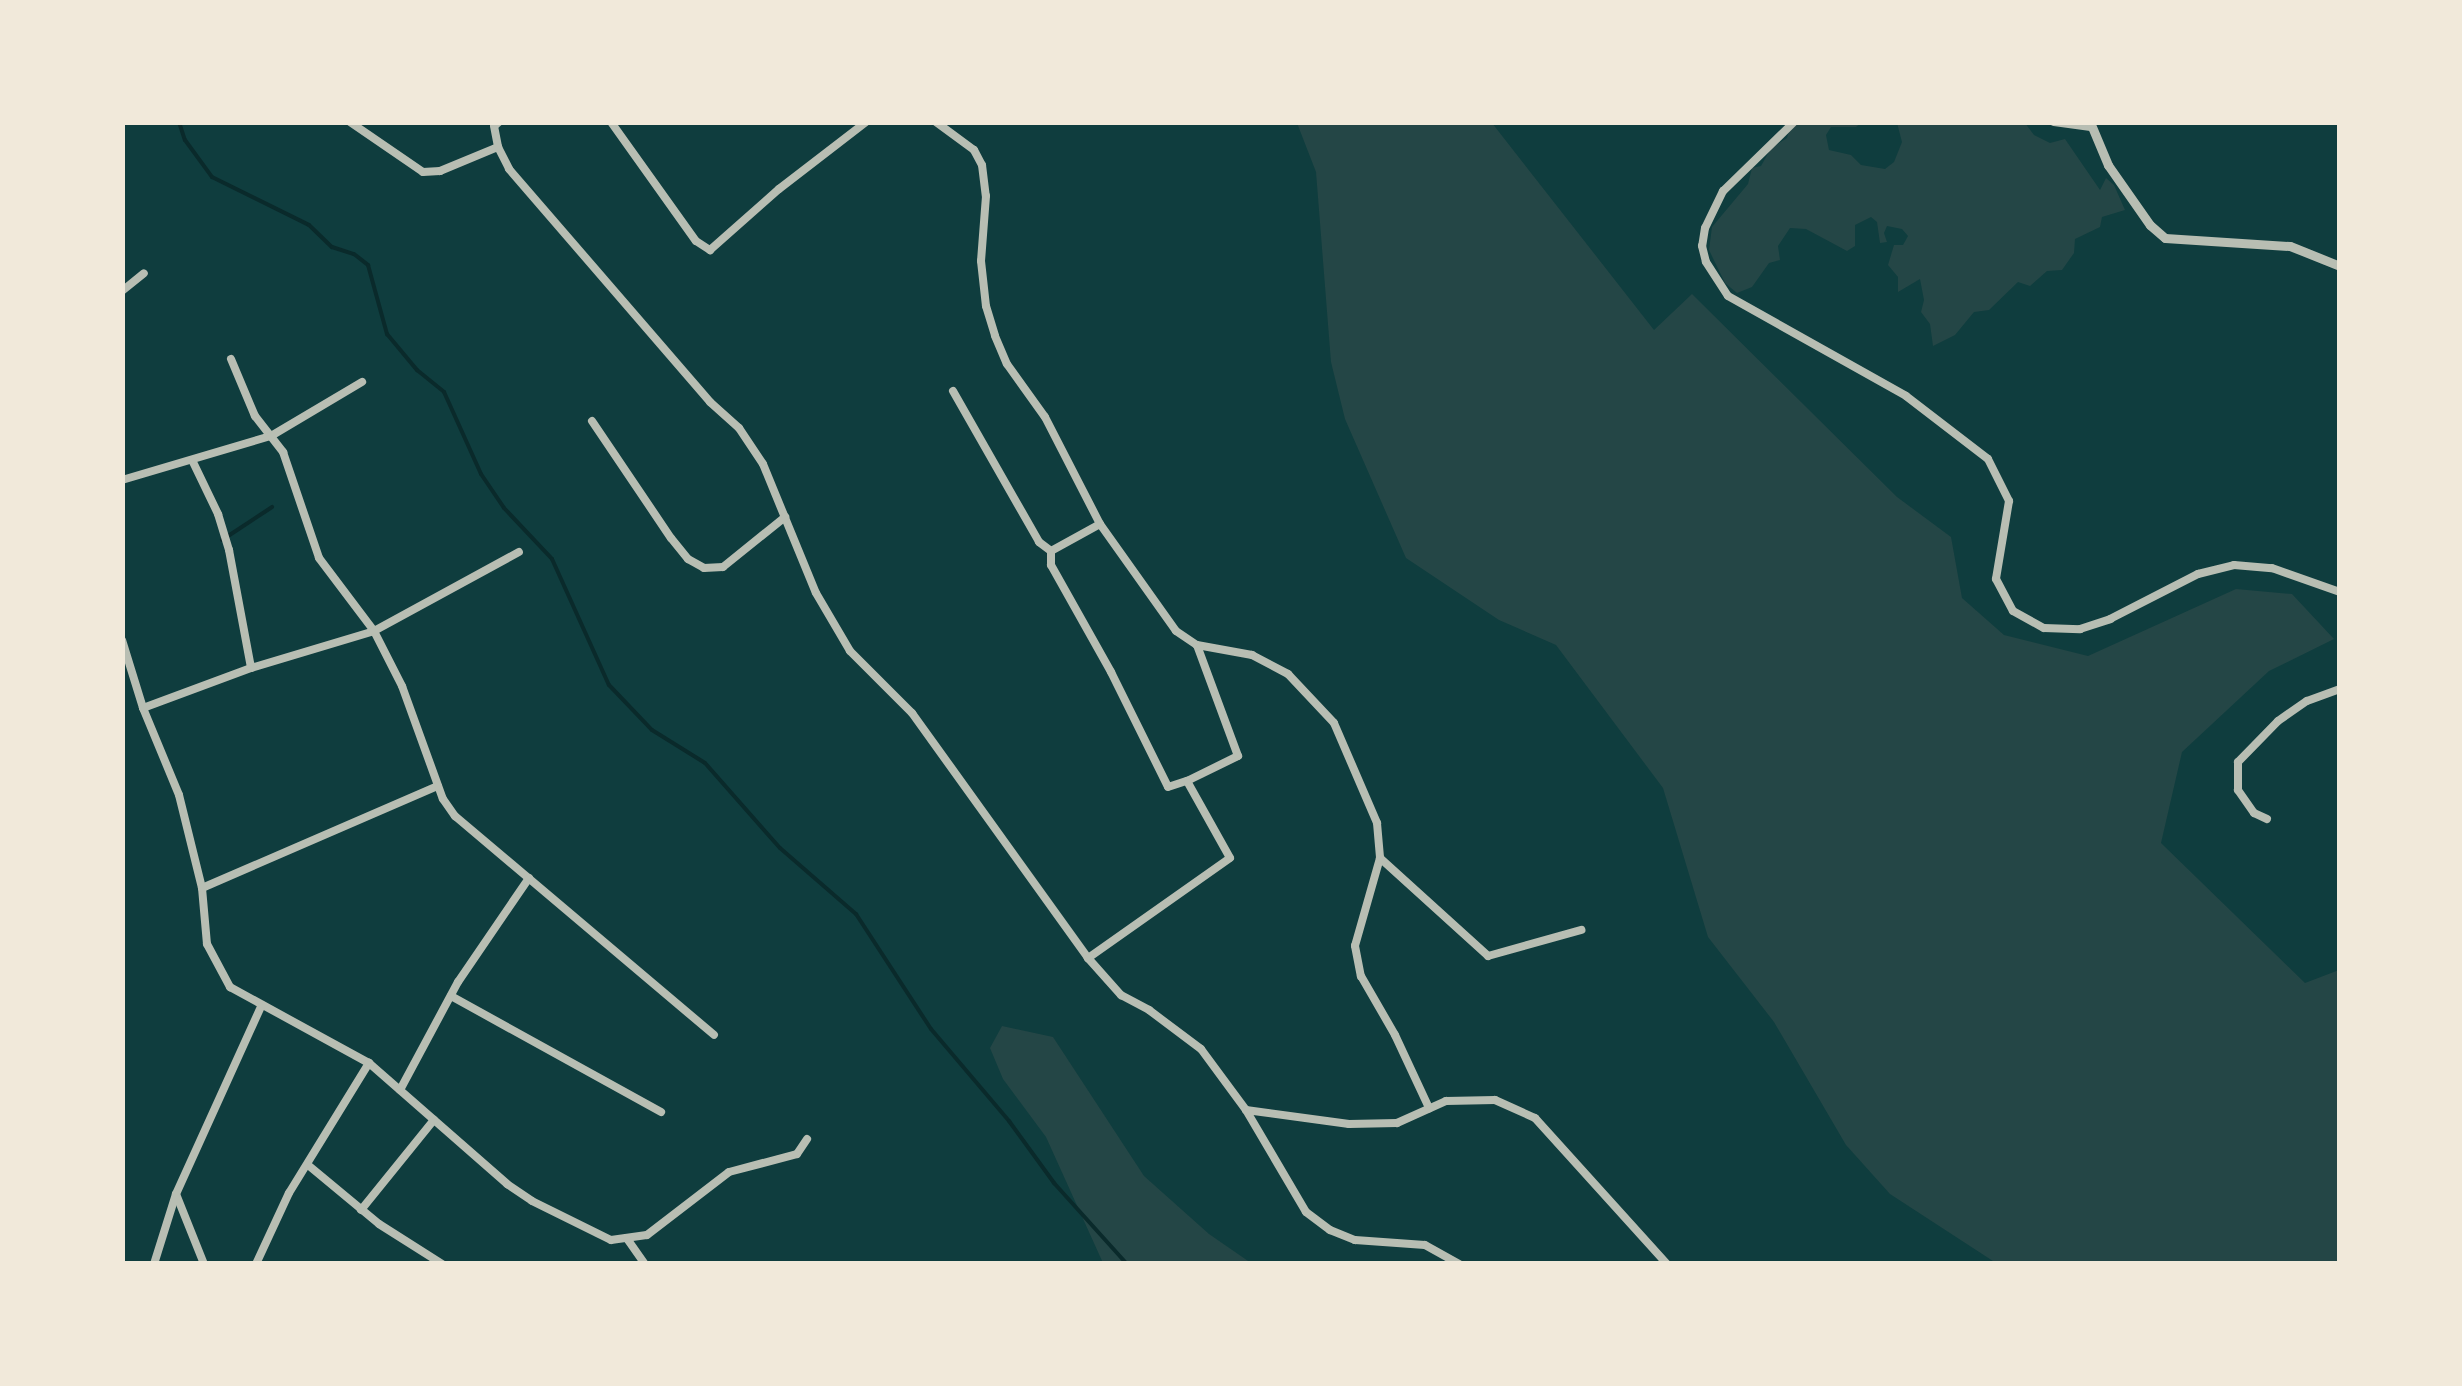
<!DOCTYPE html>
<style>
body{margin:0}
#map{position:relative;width:2462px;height:1386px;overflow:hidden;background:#0f3d3e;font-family:Helvetica,sans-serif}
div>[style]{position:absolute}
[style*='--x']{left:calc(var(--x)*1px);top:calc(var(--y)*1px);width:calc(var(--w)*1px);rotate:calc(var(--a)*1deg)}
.green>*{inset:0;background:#244646}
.stream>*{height:4px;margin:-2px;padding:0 2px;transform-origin:2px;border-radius:2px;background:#0a2a2b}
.minor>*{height:8px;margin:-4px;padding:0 4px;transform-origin:4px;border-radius:4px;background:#b8beb3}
.tertiary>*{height:9px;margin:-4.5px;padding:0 4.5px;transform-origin:4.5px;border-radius:4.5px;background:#b8beb3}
span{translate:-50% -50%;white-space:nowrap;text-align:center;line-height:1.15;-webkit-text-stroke:10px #f1e9da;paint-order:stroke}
.frame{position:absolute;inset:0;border:125px solid #f1e9da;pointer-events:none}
</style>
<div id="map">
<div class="green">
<div style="clip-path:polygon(1297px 123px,1492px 123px,1654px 330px,1692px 294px,1897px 497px,1951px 537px,1962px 598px,2004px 635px,2088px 656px,2236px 589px,2292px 594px,2334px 639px,2269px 671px,2182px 752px,2161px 843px,2305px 983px,2339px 970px,2339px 1263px,1996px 1263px,1890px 1194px,1846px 1145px,1774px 1022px,1708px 937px,1663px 788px,1556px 645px,1499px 620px,1406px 558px,1345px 419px,1331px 362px,1316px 172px)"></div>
<div style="clip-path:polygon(1791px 123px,1861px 123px,1856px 127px,1831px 127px,1826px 135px,1829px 150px,1851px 155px,1861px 165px,1885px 169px,1894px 162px,1902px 142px,1897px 123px,2025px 123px,2034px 135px,2050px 143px,2065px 139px,2100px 190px,2106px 178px,2114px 185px,2125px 210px,2102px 217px,2100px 227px,2075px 239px,2074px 253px,2062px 270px,2047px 271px,2030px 286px,2018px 282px,1989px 310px,1974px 312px,1955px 335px,1933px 346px,1930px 324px,1921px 312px,1924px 300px,1920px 279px,1898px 292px,1898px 277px,1888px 265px,1894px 245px,1903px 245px,1908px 236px,1902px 229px,1887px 226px,1884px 233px,1887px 242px,1880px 243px,1877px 222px,1871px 217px,1855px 225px,1855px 246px,1847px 251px,1806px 229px,1790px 228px,1778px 246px,1780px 260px,1769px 263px,1752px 287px,1737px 293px,1725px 283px,1709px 250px,1712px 227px,1748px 184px,1752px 168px,1761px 166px,1771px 148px,1787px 138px)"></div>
<div style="clip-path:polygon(1002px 1026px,1053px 1037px,1144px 1176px,1209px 1234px,1251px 1263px,1103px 1263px,1046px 1137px,1003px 1079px,990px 1048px)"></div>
</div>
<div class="stream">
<div style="--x:179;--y:122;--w:19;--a:72"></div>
<div style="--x:185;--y:140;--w:46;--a:53.9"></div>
<div style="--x:212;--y:177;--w:108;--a:26.3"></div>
<div style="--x:309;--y:225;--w:32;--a:44"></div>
<div style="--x:332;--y:247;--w:23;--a:18"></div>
<div style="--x:354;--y:254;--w:18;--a:38"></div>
<div style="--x:368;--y:265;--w:72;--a:74.6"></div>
<div style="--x:387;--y:334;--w:47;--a:50.2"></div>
<div style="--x:417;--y:370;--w:35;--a:39"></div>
<div style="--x:444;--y:392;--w:90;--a:65.7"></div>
<div style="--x:481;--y:474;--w:41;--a:55.9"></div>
<div style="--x:504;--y:508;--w:70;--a:46.7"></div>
<div style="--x:552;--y:559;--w:138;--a:65.7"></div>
<div style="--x:609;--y:685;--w:62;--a:46.3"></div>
<div style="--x:652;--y:730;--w:62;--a:31.9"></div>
<div style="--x:705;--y:763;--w:113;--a:48.6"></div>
<div style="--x:780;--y:848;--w:101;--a:41"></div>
<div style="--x:856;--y:914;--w:137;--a:56.9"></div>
<div style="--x:931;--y:1029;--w:121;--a:49.7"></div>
<div style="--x:1009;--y:1121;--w:77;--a:54"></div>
<div style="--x:1054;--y:1183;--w:109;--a:48"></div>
<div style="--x:222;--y:540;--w:60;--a:-33.4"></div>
</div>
<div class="minor">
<div style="--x:350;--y:122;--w:88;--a:34.4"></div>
<div style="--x:423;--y:172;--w:17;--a:-3"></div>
<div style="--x:440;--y:171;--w:63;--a:-22.5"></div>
<div style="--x:499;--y:122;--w:6;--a:141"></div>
<div style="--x:494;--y:126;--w:21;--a:79"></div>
<div style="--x:498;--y:147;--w:25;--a:63"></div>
<div style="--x:509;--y:169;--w:308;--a:49.2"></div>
<div style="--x:710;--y:402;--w:39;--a:42"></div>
<div style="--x:739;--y:428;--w:43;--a:56.3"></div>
<div style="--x:763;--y:464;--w:139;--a:67.7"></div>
<div style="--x:816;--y:593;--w:67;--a:59.6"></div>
<div style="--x:850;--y:651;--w:88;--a:45"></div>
<div style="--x:912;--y:713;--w:302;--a:54.3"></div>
<div style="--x:1088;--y:958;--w:50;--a:48.3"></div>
<div style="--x:1121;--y:995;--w:32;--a:28"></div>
<div style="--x:1149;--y:1010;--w:65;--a:36.9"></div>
<div style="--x:1201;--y:1049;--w:76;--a:53.6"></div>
<div style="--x:1246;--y:1110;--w:104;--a:7.7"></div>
<div style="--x:1349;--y:1124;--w:48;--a:-1.2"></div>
<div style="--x:1397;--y:1123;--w:54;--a:-24.2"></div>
<div style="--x:1446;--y:1101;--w:49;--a:-1.2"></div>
<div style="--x:1495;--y:1100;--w:44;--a:24.2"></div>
<div style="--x:1535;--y:1118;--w:197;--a:47.9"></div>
<div style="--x:611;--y:122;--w:146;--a:54.5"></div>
<div style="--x:696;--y:241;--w:17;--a:33"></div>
<div style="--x:710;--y:250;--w:92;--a:-41.5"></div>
<div style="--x:779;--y:189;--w:110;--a:-37.6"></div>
<div style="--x:936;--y:122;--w:47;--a:36.4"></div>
<div style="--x:974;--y:150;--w:17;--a:62"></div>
<div style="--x:982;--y:165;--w:31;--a:83"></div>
<div style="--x:986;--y:196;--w:65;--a:94.4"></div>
<div style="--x:981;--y:261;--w:45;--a:83.7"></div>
<div style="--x:986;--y:306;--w:31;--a:73"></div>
<div style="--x:995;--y:336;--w:30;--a:67"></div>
<div style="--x:1007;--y:364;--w:65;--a:54.4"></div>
<div style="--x:1045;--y:417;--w:120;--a:62.8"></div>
<div style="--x:1100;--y:524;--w:131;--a:54.6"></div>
<div style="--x:1176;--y:631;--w:25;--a:34"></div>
<div style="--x:1197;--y:645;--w:56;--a:10.3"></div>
<div style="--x:1252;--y:655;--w:41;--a:27.8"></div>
<div style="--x:1288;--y:674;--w:67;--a:46.8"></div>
<div style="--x:1334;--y:723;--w:109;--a:66.7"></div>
<div style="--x:1377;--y:823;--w:35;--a:85"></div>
<div style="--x:1380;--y:858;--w:91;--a:105.9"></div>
<div style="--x:1355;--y:946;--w:31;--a:79"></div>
<div style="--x:1361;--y:976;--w:68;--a:60"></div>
<div style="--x:1395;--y:1035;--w:81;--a:65"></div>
<div style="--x:1794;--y:122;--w:99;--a:135.8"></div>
<div style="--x:1723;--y:191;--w:41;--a:115.9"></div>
<div style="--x:1705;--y:228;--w:18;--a:99"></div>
<div style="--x:1702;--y:246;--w:16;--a:76"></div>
<div style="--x:1706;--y:262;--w:40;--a:57.1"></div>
<div style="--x:1728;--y:296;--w:204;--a:29.3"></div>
<div style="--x:1906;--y:396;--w:103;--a:37.5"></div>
<div style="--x:1988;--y:459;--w:47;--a:63.4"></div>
<div style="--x:2009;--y:501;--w:79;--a:99.5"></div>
<div style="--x:1996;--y:579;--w:36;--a:62"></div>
<div style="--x:2013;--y:611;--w:35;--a:29"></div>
<div style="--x:2044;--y:628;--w:36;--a:2"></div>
<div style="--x:2080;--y:629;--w:32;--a:-18"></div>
<div style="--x:2110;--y:619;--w:99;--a:-27.1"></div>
<div style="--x:2198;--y:574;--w:37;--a:-14"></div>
<div style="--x:2234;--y:565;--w:38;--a:5"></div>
<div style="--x:2272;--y:568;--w:72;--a:19.4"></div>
<div style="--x:2054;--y:122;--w:37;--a:8"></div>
<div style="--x:122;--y:291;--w:28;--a:-39"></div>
<div style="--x:231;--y:359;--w:62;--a:67.2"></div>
<div style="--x:255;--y:416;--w:46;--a:52.1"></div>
<div style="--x:283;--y:452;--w:112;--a:71.2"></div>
<div style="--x:319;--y:558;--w:91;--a:53"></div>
<div style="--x:374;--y:631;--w:62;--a:63"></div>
<div style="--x:402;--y:686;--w:120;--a:70.1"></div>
<div style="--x:443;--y:799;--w:21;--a:55"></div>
<div style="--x:455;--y:816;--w:339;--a:40.2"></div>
<div style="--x:953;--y:391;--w:174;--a:60.3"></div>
<div style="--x:1039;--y:542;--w:15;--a:37"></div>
<div style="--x:1051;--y:551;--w:56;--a:-28.9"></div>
<div style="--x:592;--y:421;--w:141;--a:56"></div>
<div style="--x:671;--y:538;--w:27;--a:51"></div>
<div style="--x:688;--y:559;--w:18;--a:29"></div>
<div style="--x:704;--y:568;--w:19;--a:-3"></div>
<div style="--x:723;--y:567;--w:80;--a:-38.9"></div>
<div style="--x:193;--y:462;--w:58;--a:64.3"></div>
<div style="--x:218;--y:514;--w:38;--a:73"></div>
<div style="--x:229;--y:550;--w:120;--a:79.4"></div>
<div style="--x:122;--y:480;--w:155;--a:-16.5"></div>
<div style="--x:271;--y:436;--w:106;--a:-30.7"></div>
<div style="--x:1051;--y:551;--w:14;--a:90"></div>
<div style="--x:1051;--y:565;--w:123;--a:60.7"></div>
<div style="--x:1111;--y:672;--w:128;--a:63.6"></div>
<div style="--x:1168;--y:787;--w:20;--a:-18"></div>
<div style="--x:1187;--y:781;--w:88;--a:60.8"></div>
<div style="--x:1230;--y:858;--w:174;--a:144.8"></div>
<div style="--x:122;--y:640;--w:71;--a:72.8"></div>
<div style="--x:143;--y:708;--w:94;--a:67.5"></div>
<div style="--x:179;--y:795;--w:96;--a:76.1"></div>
<div style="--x:202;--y:888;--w:56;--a:84.9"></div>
<div style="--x:207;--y:944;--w:49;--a:61.9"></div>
<div style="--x:230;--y:987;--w:158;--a:28.7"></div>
<div style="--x:369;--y:1063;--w:184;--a:41.2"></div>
<div style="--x:507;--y:1184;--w:30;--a:34"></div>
<div style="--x:532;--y:1201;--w:88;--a:26.3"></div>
<div style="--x:611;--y:1240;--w:36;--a:-8"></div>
<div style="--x:647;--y:1235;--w:103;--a:-37.5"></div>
<div style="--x:729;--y:1172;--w:70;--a:-14.8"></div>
<div style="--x:797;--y:1154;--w:18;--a:-56"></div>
<div style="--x:143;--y:708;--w:115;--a:-20.3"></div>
<div style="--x:251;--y:668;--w:128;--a:-16.7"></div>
<div style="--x:374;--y:631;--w:165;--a:-28.6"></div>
<div style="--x:1187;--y:781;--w:57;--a:-26.1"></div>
<div style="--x:1238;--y:756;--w:118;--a:-110.3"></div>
<div style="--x:2267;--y:819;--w:14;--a:-155"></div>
<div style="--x:2254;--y:813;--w:28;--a:-125"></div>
<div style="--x:2238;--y:790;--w:28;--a:-90"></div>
<div style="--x:2238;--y:762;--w:57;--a:-45.7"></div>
<div style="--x:2278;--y:721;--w:35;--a:-35"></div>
<div style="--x:2307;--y:701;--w:35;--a:-20"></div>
<div style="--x:1380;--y:858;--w:146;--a:42.2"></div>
<div style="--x:1488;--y:956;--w:97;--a:-15.6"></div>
<div style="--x:202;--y:888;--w:257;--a:-23.4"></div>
<div style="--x:451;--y:996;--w:240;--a:28.9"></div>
<div style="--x:400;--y:1090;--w:123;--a:-61.8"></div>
<div style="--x:458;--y:982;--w:126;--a:-55.7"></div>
<div style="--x:1246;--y:1110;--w:118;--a:59.5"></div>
<div style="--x:1306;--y:1212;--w:30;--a:37"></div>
<div style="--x:1330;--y:1230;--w:27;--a:22"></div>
<div style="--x:1355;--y:1240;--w:70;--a:4.1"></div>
<div style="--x:1425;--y:1245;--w:39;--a:29"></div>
<div style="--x:308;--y:1165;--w:92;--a:39.7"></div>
<div style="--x:379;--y:1224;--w:75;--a:32.4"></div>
<div style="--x:176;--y:1194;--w:75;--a:68.2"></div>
<div style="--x:361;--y:1210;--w:116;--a:-51"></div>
<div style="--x:628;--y:1240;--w:29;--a:55"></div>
<div style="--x:154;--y:1264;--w:73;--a:-72.6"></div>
<div style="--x:176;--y:1194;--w:205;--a:-65.6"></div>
<div style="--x:256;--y:1264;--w:78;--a:-65.1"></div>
<div style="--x:289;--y:1193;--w:153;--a:-58.4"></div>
</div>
<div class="tertiary">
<div style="--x:2090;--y:122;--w:47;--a:67.3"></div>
<div style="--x:2108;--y:165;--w:73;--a:55"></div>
<div style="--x:2150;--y:225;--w:20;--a:41"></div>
<div style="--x:2165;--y:238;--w:125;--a:3.7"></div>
<div style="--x:2290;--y:246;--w:54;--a:21.8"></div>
</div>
<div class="frame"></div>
</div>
